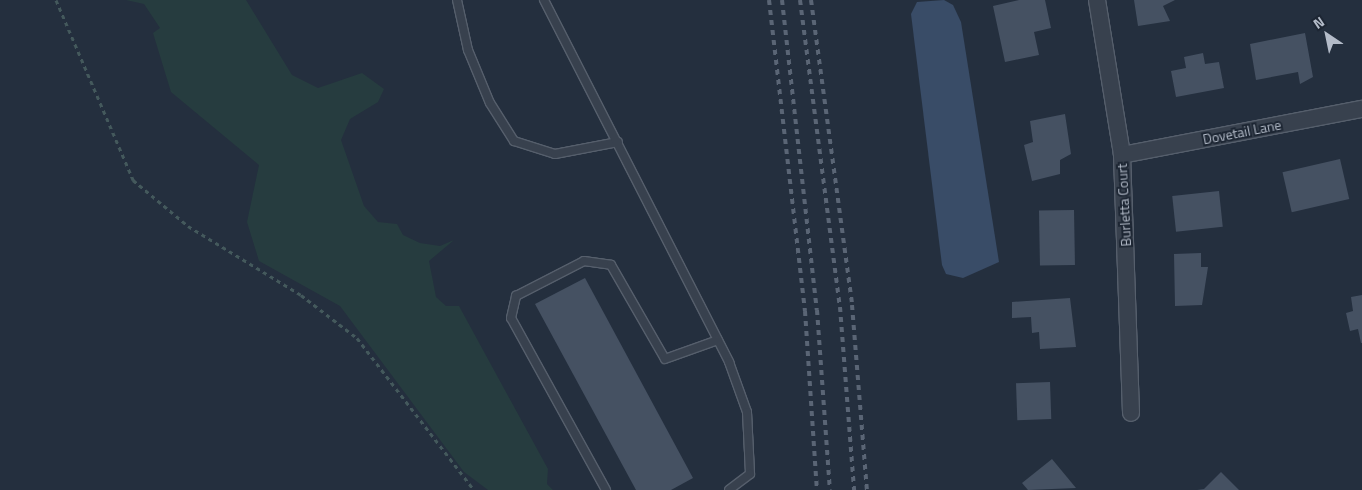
<!DOCTYPE html>
<style>
body{margin:0}
#map{position:relative;width:1362px;height:490px;overflow:hidden;background:#242f3e;font-family:"Titillium Web",sans-serif}
div>[style]{position:absolute}
[style*='--x']{left:calc(var(--x)*1px);top:calc(var(--y)*1px);width:calc(var(--w)*1px);rotate:calc(var(--a)*1deg)}
.green>*{inset:0;background:#263c3f}
.water>*{inset:0;background:#394c67}
.building>*{inset:0;background:#455162;transform-origin:0 0}
.path>*{height:3px;margin-top:-1.5px;transform-origin:0;background:repeating-linear-gradient(90deg,#44595c 0 4px,transparent 0 8px)}
.roads{filter:drop-shadow(1px 0 #565f6c) drop-shadow(-1px 0 #565f6c) drop-shadow(0 1px #565f6c) drop-shadow(0 -1px #565f6c)}
.lane>*{height:8px;margin:-4px;padding:0 4px;transform-origin:4px;border-radius:4px;background:#38414e}
.street>*{height:16px;margin:-8px;padding:0 8px;transform-origin:8px;border-radius:8px;background:#38414e}
.rail>*{height:4px;margin-top:-2px;transform-origin:0;background:repeating-linear-gradient(90deg,#5a6575 0 5px,transparent 0 10px)}
span{translate:-50% -50%;white-space:nowrap;text-align:center;line-height:1.15;-webkit-text-stroke:4px #1d2633;paint-order:stroke}
.street-label{font-size:14px;color:#b4bcc9}
.north{position:absolute;left:1302px;top:10px;width:50px;height:50px;-webkit-text-stroke:4px #1d2633;paint-order:stroke;rotate:326deg;font-size:14px;font-weight:700;line-height:20px;text-align:center;color:#b4bcc9}
.north::after{content:'';display:block;margin:auto;width:18px;height:22px;background:#b4bcc9;clip-path:polygon(50% 0,100% 100%,50% 72%,0 100%)}
</style>
<div id="map">
<div class="green">
<div style="clip-path:polygon(126px 0,246px 0,292px 75px,318px 88px,362px 73px,384px 89px,378px 102px,350px 119px,341px 140px,364px 206px,378px 222px,397px 224px,403px 235px,420px 243px,440px 246px,454px 240px,429px 261px,436px 297px,446px 306px,459px 306px,548px 469px,547px 484px,553px 490px,488px 490px,464px 472px,340px 306px,259px 261px,247px 222px,259px 165px,171px 92px,153px 33px,160px 28px,144px 4px)"></div>
</div>
<div class="water">
<div style="clip-path:polygon(944px 0,953px 5px,961px 22px,999px 262px,963px 278px,946px 274px,942px 265px,911px 14px,917px 2px)"></div>
</div>
<div class="building">
<div style="clip-path:polygon(1019px 0,1045px 0,1051px 28px,1034px 32px,1039px 55px,1005px 62px,993px 6px)"></div>
<div style="clip-path:polygon(1134px 0,1175px 0,1163px 6px,1170px 21px,1138px 26px)"></div>
<div style="clip-path:polygon(1305px 33px,1313px 77px,1300px 84px,1298px 72px,1256px 80px,1250px 44px)"></div>
<div style="clip-path:polygon(1203px 53px,1205px 64px,1219px 62px,1224px 88px,1176px 97px,1171px 71px,1186px 68px,1184px 57px)"></div>
<div style="clip-path:polygon(1065px 114px,1071px 154px,1060px 160px,1060px 174px,1032px 181px,1024px 145px,1033px 142px,1030px 121px)"></div>
<div style="left:1340px;top:159px;width:41px;height:59px;rotate:77deg"></div>
<div style="left:1219px;top:191px;width:36px;height:47px;rotate:84deg"></div>
<div style="left:1074px;top:210px;width:55px;height:35px;rotate:89deg"></div>
<div style="clip-path:polygon(1201px 253px,1201px 267px,1208px 267px,1202px 305px,1175px 306px,1174px 254px)"></div>
<div style="clip-path:polygon(585px 278px,693px 478px,671px 490px,636px 490px,535px 304px)"></div>
<div style="clip-path:polygon(1362px 295px,1362px 343px,1361px 343px,1358px 329px,1350px 331px,1346px 313px,1353px 311px,1351px 297px)"></div>
<div style="clip-path:polygon(1070px 298px,1076px 347px,1040px 349px,1039px 332px,1032px 333px,1031px 317px,1012px 318px,1012px 302px)"></div>
<div style="left:1050px;top:382px;width:37px;height:34px;rotate:88deg"></div>
<div style="clip-path:polygon(1052px 459px,1076px 488px,1028px 490px,1022px 483px)"></div>
<div style="clip-path:polygon(1221px 472px,1239px 490px,1197px 490px,1204px 489px)"></div>
</div>
<div class="path">
<div style="--x:56;--y:0;--w:196;--a:66.8"></div>
<div style="--x:133;--y:180;--w:72;--a:39.9"></div>
<div style="--x:188;--y:226;--w:132;--a:31.4"></div>
<div style="--x:301;--y:295;--w:71;--a:37.5"></div>
<div style="--x:357;--y:338;--w:192;--a:52.4"></div>
</div>
<div class="roads">
<div class="lane">
<div style="--x:457;--y:0;--w:51;--a:77.6"></div>
<div style="--x:468;--y:50;--w:57;--a:67.5"></div>
<div style="--x:490;--y:103;--w:45;--a:57.7"></div>
<div style="--x:514;--y:141;--w:43;--a:17.6"></div>
<div style="--x:555;--y:154;--w:64;--a:-10.8"></div>
<div style="--x:544;--y:0;--w:407;--a:62.9"></div>
<div style="--x:729;--y:362;--w:53;--a:70.2"></div>
<div style="--x:747;--y:412;--w:62;--a:87.2"></div>
<div style="--x:750;--y:474;--w:26;--a:143"></div>
<div style="--x:606;--y:490;--w:196;--a:-118.9"></div>
<div style="--x:511;--y:318;--w:23;--a:-77"></div>
<div style="--x:516;--y:296;--w:76;--a:-27.2"></div>
<div style="--x:584;--y:261;--w:27;--a:8"></div>
<div style="--x:611;--y:265;--w:108;--a:60.1"></div>
<div style="--x:665;--y:359;--w:56;--a:-19.7"></div>
</div>
<div class="street">
<div style="--x:1097;--y:0;--w:157;--a:80.8"></div>
<div style="--x:1122;--y:155;--w:258;--a:88"></div>
<div style="--x:1122;--y:155;--w:244;--a:-10.9"></div>
</div>
</div>
<div class="rail">
<div style="--x:769;--y:0;--w:313;--a:83.4"></div>
<div style="--x:805;--y:311;--w:179;--a:86.2"></div>
<div style="--x:782;--y:0;--w:312;--a:83.6"></div>
<div style="--x:817;--y:310;--w:180;--a:85.9"></div>
<div style="--x:800;--y:0;--w:310;--a:82.6"></div>
<div style="--x:840;--y:307;--w:184;--a:85.6"></div>
<div style="--x:811;--y:0;--w:308;--a:82.3"></div>
<div style="--x:852;--y:305;--w:186;--a:85.4"></div>
</div>
<div class="street-label">
<span style="left:1242px;top:132px;rotate:-11deg">Dovetail Lane</span>
<span style="left:1124px;top:205px;rotate:-93deg">Burletta Court</span>
</div>
<div class="north">N</div>
</div>
